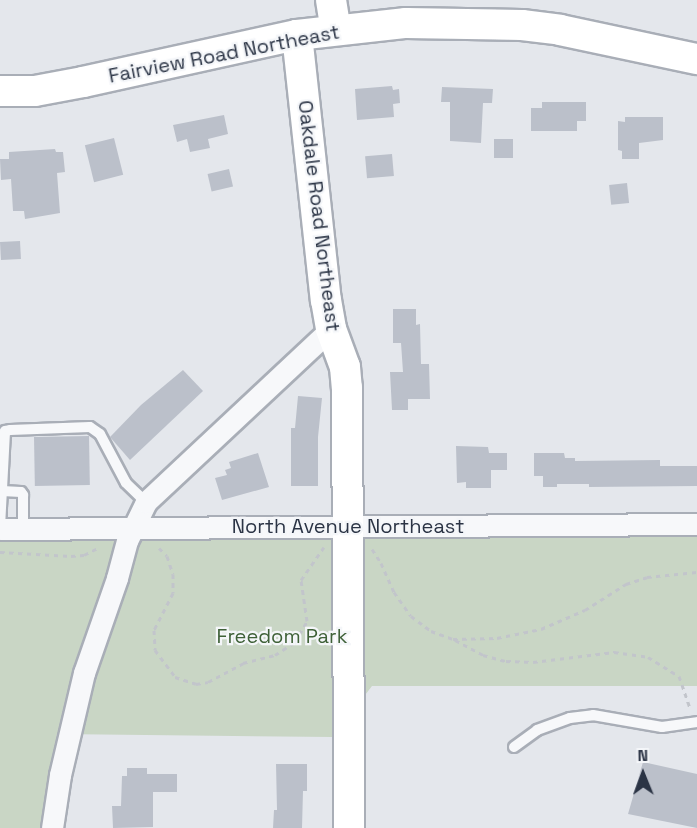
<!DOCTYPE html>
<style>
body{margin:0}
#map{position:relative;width:697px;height:828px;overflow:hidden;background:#e4e7ec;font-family:"Space Grotesk",sans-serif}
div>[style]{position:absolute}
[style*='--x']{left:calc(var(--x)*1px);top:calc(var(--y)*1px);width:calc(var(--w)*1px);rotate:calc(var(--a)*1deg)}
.green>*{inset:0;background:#c9d6c5}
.building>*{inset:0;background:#bbc0ca;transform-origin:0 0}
.path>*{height:3px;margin-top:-1.5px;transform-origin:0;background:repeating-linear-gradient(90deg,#c2c5cb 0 4.5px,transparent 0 9px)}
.roads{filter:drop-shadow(2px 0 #a9aeb7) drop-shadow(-2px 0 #a9aeb7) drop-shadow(0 2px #a9aeb7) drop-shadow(0 -2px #a9aeb7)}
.lane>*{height:10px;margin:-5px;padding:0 5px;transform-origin:5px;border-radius:5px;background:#f7f8fa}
.street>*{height:21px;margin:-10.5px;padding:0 10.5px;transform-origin:10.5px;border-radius:10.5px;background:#f7f8fa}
.secondary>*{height:30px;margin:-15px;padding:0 15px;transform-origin:15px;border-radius:15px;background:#fff}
span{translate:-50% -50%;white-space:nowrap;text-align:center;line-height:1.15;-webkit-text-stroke:4.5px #f4f6f9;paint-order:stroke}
.street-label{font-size:20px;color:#2b3445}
.park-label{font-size:20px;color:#3f6138}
.north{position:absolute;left:613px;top:744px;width:60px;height:60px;-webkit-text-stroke:4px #f4f6f9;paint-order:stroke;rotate:359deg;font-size:16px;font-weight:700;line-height:24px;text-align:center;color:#2b3445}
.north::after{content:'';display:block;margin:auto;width:21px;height:27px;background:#2b3445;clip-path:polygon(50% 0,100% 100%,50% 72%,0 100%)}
</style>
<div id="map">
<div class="green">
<div style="clip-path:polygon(697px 534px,697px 686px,372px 686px,333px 737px,57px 734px,43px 828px,0 828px,0 542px,336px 535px)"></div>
</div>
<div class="building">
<div style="clip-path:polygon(392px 86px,393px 90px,399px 89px,400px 103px,393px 104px,394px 117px,357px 120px,355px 89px)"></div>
<div style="clip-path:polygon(442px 87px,493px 89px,492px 103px,483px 103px,481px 143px,450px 141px,450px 102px,441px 102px)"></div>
<div style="clip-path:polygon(542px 102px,586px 102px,586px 121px,577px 121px,577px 131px,531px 131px,531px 108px,542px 108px)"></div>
<div style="clip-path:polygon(224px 115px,228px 134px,208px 139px,210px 148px,190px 152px,187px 139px,177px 142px,173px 125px)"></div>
<div style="clip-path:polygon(625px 117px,663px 117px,663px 140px,639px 143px,639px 159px,622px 159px,622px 151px,618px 150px,618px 121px,625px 122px)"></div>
<div style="left:114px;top:138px;width:38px;height:30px;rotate:76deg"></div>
<div style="left:494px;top:139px;width:19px;height:19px"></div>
<div style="clip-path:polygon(55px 149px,56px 152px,63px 152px,65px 172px,57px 173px,60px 213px,25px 219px,24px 211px,13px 211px,11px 179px,1px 180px,0 159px,9px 159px,9px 152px)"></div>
<div style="left:392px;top:154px;width:22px;height:27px;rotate:85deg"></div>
<div style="left:229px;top:169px;width:18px;height:22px;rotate:77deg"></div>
<div style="left:627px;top:183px;width:20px;height:18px;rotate:84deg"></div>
<div style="left:20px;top:241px;width:18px;height:20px;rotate:87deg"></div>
<div style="clip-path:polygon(393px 309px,416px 309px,416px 325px,420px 324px,421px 364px,429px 364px,430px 399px,408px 399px,408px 410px,392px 410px,390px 372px,403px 372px,401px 343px,393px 343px)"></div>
<div style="clip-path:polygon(183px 370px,203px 391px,130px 460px,110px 437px,141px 405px)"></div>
<div style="clip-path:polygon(298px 396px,322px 398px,318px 437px,318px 486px,291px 486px,291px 428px,295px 428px)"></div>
<div style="left:89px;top:436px;width:49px;height:55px;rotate:89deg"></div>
<div style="clip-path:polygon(456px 446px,488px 447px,489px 453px,507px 453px,507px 470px,491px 470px,491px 488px,466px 488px,466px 482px,457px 483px)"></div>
<div style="clip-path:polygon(258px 453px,269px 487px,222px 500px,215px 478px,227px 475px,225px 470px,231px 468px,229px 462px)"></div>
<div style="clip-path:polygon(534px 453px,564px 453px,565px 458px,575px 458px,575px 461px,660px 460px,660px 466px,697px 466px,697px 486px,589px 487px,589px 484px,557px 484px,557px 487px,543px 487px,543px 476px,534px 476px)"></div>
<div style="clip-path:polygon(643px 762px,697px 774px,697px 828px,628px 814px)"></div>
<div style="clip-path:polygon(276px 764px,307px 764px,307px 791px,303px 791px,302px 828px,273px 828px,274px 810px,277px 810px)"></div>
<div style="clip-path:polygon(127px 768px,147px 768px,147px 774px,177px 774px,177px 792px,153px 792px,153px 827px,113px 828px,112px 806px,121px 806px,122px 776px,127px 776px)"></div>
</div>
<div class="path">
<div style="--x:159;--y:548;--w:11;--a:45"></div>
<div style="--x:167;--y:556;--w:19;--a:72"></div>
<div style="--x:173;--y:574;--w:19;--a:90"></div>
<div style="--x:173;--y:593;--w:42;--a:117.2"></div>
<div style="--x:154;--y:630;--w:20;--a:87"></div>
<div style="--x:155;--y:650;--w:34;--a:53"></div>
<div style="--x:175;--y:677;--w:22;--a:18"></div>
<div style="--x:196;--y:684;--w:12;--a:-9"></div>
<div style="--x:208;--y:682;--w:40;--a:-28"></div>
<div style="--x:243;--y:663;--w:33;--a:-14"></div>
<div style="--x:275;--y:655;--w:24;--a:-33"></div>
<div style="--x:295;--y:642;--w:24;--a:-60"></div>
<div style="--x:307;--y:621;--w:41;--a:-98.3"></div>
<div style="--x:301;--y:580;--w:40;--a:-55.1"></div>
<div style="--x:372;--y:549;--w:17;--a:57"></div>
<div style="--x:381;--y:563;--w:32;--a:66"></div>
<div style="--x:394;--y:592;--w:29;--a:55"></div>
<div style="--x:411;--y:616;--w:25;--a:37"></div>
<div style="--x:431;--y:631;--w:23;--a:20"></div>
<div style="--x:453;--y:639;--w:44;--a:-1.3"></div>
<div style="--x:497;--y:638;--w:45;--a:-11.6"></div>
<div style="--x:541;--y:629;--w:48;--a:-23.4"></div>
<div style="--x:585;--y:610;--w:49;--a:-32.4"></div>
<div style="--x:626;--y:584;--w:22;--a:-18"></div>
<div style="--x:647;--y:577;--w:50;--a:-5.7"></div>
<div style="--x:0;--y:552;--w:71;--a:3.2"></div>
<div style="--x:71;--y:556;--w:13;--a:-4"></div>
<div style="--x:84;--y:555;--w:16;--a:-27"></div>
<div style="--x:455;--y:640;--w:32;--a:28"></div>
<div style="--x:483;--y:655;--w:24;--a:15"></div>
<div style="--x:506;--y:661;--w:27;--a:2"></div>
<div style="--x:533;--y:662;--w:82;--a:-7"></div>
<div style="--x:614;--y:652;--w:34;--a:8"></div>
<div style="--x:648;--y:657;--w:36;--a:32"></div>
<div style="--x:679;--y:676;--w:34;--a:71"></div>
</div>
<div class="roads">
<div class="lane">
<div style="--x:2;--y:491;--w:19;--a:3"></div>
<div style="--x:21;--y:492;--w:4;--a:56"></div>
<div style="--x:23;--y:495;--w:33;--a:90"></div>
<div style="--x:0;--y:527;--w:96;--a:-87"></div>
<div style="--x:5;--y:431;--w:5;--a:-11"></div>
<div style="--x:10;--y:430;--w:80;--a:-2.1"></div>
<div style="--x:90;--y:427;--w:12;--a:35"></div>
<div style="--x:100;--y:434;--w:55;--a:62"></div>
<div style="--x:126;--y:483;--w:28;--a:44"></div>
<div style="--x:514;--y:747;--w:29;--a:-36"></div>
<div style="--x:537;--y:730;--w:35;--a:-20"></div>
<div style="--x:570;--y:718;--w:23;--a:-7"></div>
<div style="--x:593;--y:715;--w:70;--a:9.9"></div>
<div style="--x:662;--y:727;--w:35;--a:-8"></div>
</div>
<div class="street">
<div style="--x:0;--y:529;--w:697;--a:-0.41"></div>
<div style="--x:52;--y:828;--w:54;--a:-81.4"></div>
<div style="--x:60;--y:775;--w:105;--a:-76.8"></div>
<div style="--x:84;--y:673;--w:101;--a:-70.8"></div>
<div style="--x:117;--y:578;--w:38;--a:-75"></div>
<div style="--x:127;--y:541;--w:43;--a:-64"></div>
<div style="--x:146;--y:502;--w:253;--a:-43.1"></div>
</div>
<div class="secondary">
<div style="--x:331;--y:0;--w:30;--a:81"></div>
<div style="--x:297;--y:35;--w:267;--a:83.8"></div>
<div style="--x:326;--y:300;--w:29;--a:80"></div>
<div style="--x:331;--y:329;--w:40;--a:69.8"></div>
<div style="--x:345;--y:367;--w:21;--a:85"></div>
<div style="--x:347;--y:388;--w:440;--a:89.7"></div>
<div style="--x:0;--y:91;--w:35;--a:0"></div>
<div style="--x:35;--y:91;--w:49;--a:-10.6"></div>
<div style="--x:83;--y:82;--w:219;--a:-12.4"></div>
<div style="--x:297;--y:35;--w:110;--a:-6.3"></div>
<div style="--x:406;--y:23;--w:116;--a:1"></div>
<div style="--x:522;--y:25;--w:38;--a:7"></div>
<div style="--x:560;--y:30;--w:140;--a:12"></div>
</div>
</div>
<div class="street-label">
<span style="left:224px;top:54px;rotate:-11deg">Fairview Road Northeast</span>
<span style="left:319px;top:216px;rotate:83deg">Oakdale Road Northeast</span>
<span style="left:348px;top:526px">North Avenue Northeast</span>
</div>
<div class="park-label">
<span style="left:282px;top:636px">Freedom Park</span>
</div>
<div class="north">N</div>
</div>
